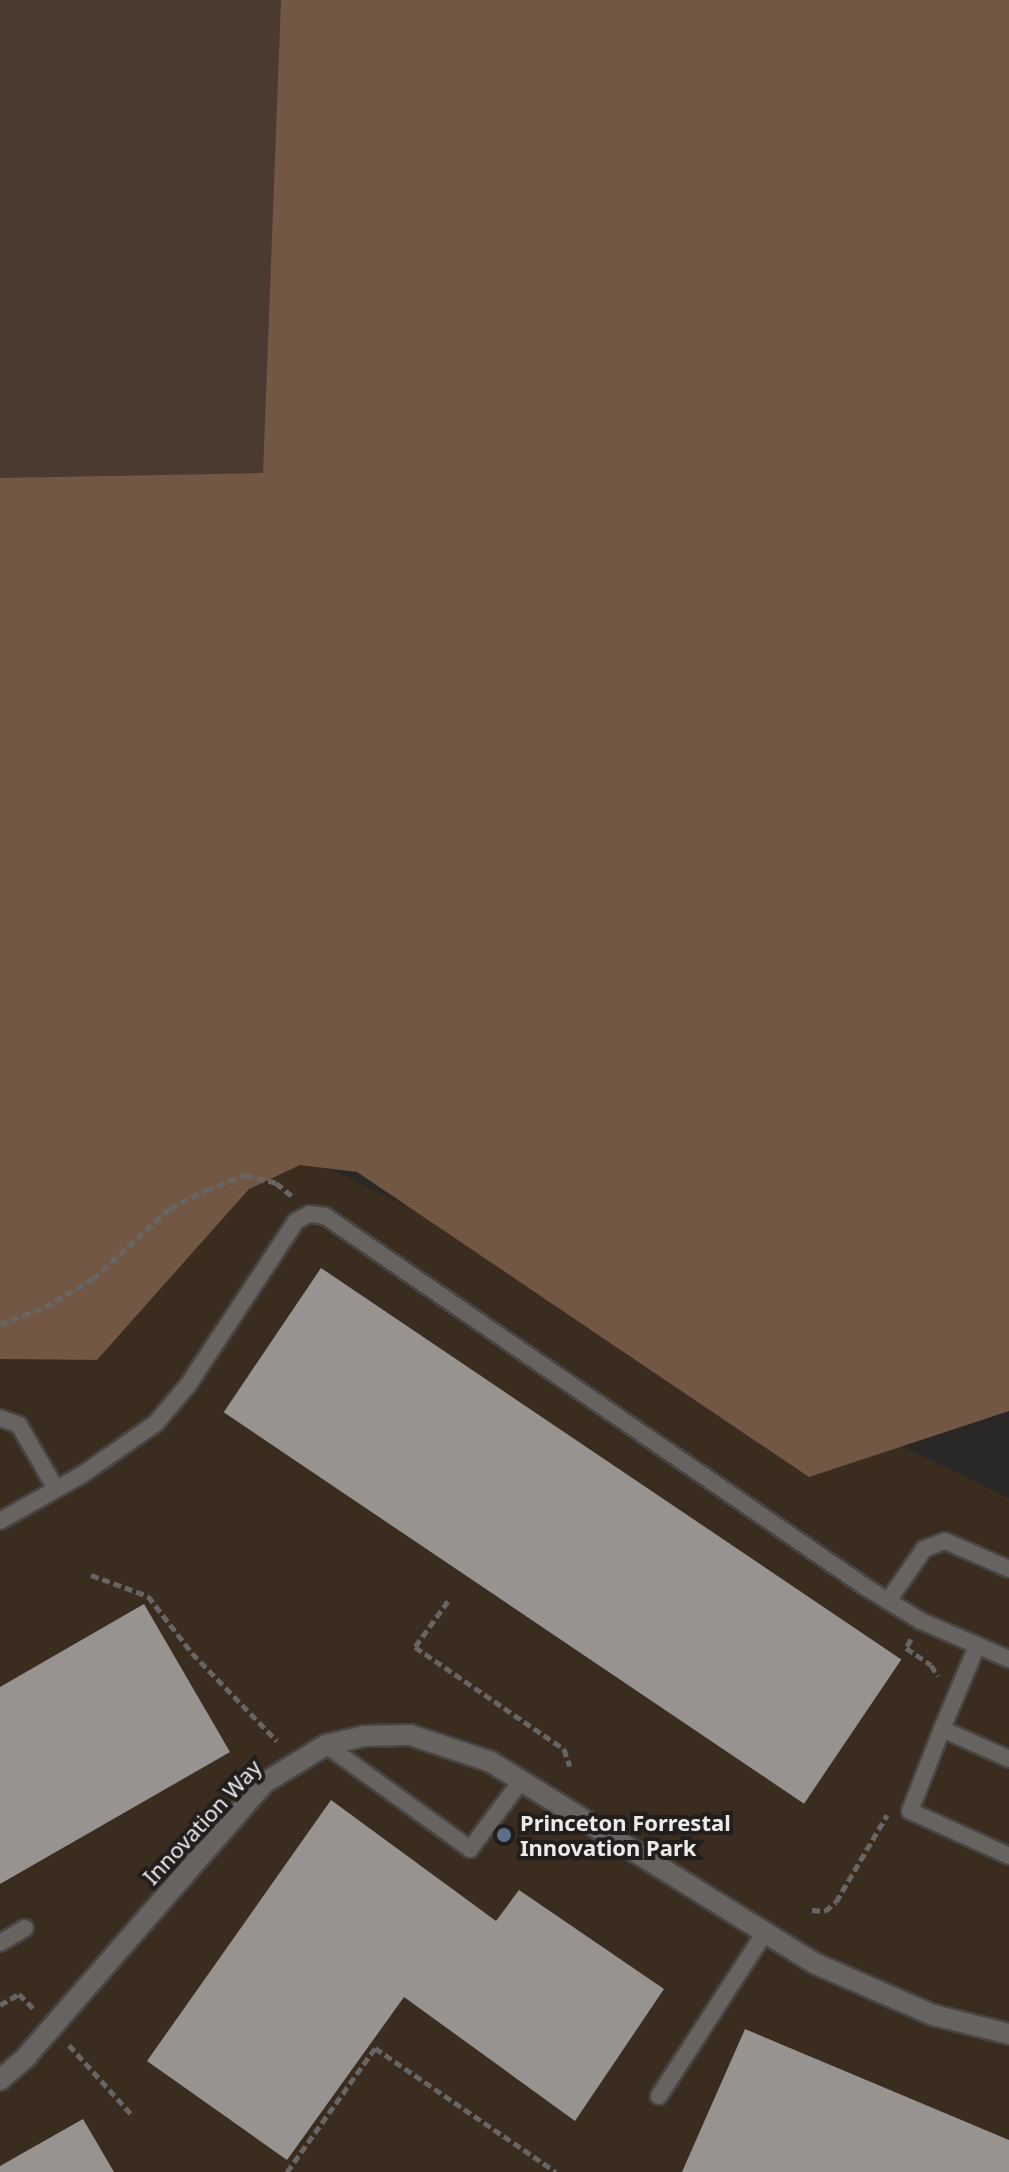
<!DOCTYPE html>
<style>
body{margin:0}
#map{position:relative;width:1009px;height:2172px;overflow:hidden;background:#2a2826;font-family:"Noto Sans",sans-serif}
div>[style]{position:absolute}
[style*='--x']{left:calc(var(--x)*1px);top:calc(var(--y)*1px);width:calc(var(--w)*1px);rotate:calc(var(--a)*1deg)}
.commercial>*{inset:0;background:#3a2d1f}
.green>*{inset:0;background:#4a3a2f;transform-origin:0 0}
.forest>*{inset:0;background:#715744}
.building>*{inset:0;background:#969391;transform-origin:0 0}
.path>*{height:5px;margin-top:-2.5px;transform-origin:0;background:repeating-linear-gradient(90deg,#676664 0 8px,transparent 0 12px)}
.roads{filter:drop-shadow(2px 0 #474543) drop-shadow(-2px 0 #474543) drop-shadow(0 2px #474543) drop-shadow(0 -2px #474543)}
.service>*{height:16px;margin:-8px;padding:0 8px;transform-origin:8px;border-radius:8px;background:#666361}
.minor>*{height:20px;margin:-10px;padding:0 10px;transform-origin:10px;border-radius:10px;background:#666361}
.dots>*{width:22px;height:22px;translate:-50% -50%;box-sizing:border-box;border:4px solid #211e1d;border-radius:50%}
span{translate:-50% -50%;white-space:nowrap;text-align:center;line-height:1.15;-webkit-text-stroke:8px #211e1d;paint-order:stroke}
.street-label{font-size:22px;color:#ecebe9}
.poi-label{font-size:22px;color:#ecebe9;font-weight:700}
.left{translate:0 -50%;text-align:left}
</style>
<div id="map">
<div class="commercial">
<div style="clip-path:polygon(245px 1128px,1009px 1498px,1009px 2172px,0 2172px,0 1281px)"></div>
</div>
<div class="green">
<div style="left:0;top:0;width:281px;height:478px"></div>
</div>
<div class="forest">
<div style="clip-path:polygon(281px 0,1009px 0,1009px 1411px,809px 1477px,357px 1172px,300px 1165px,249px 1189px,97px 1360px,0 1359px,0 478px,263px 473px)"></div>
</div>
<div class="building">
<div style="left:321px;top:1268px;width:700px;height:174px;rotate:34deg"></div>
<div style="clip-path:polygon(144px 1604px,230px 1752px,0 1884px,0 1687px)"></div>
<div style="clip-path:polygon(331px 1800px,496px 1921px,519px 1890px,664px 1989px,575px 2121px,404px 1997px,287px 2160px,147px 2061px)"></div>
<div style="clip-path:polygon(745px 2029px,1009px 2140px,1009px 2172px,682px 2172px)"></div>
<div style="clip-path:polygon(83px 2119px,114px 2172px,0 2172px,0 2166px)"></div>
</div>
<div class="path">
<div style="--x:0;--y:1324;--w:48;--a:-20.7"></div>
<div style="--x:45;--y:1307;--w:56;--a:-30.3"></div>
<div style="--x:93;--y:1279;--w:105;--a:-42.7"></div>
<div style="--x:170;--y:1208;--w:40;--a:-26.6"></div>
<div style="--x:206;--y:1190;--w:42;--a:-21"></div>
<div style="--x:245;--y:1175;--w:32;--a:14"></div>
<div style="--x:276;--y:1183;--w:21;--a:39"></div>
<div style="--x:91;--y:1575;--w:61;--a:20.2"></div>
<div style="--x:148;--y:1596;--w:72;--a:52.3"></div>
<div style="--x:192;--y:1653;--w:122;--a:46"></div>
<div style="--x:448;--y:1601;--w:57;--a:125.7"></div>
<div style="--x:415;--y:1647;--w:181;--a:34.4"></div>
<div style="--x:564;--y:1749;--w:18;--a:71"></div>
<div style="--x:911;--y:1639;--w:10;--a:119"></div>
<div style="--x:906;--y:1648;--w:30;--a:34"></div>
<div style="--x:931;--y:1665;--w:13;--a:58"></div>
<div style="--x:812;--y:1910;--w:13;--a:4"></div>
<div style="--x:825;--y:1911;--w:14;--a:-39"></div>
<div style="--x:836;--y:1902;--w:101;--a:-59.6"></div>
<div style="--x:0;--y:2005;--w:22;--a:-30"></div>
<div style="--x:19;--y:1994;--w:21;--a:45"></div>
<div style="--x:69;--y:2045;--w:96;--a:48"></div>
<div style="--x:287;--y:2172;--w:152;--a:-54.6"></div>
<div style="--x:375;--y:2048;--w:219;--a:34.4"></div>
</div>
<div class="roads">
<div class="service">
<div style="--x:0;--y:1418;--w:20;--a:20"></div>
<div style="--x:19;--y:1425;--w:74;--a:60"></div>
<div style="--x:0;--y:1521;--w:95;--a:-29.5"></div>
<div style="--x:83;--y:1474;--w:89;--a:-34.9"></div>
<div style="--x:156;--y:1423;--w:50;--a:-49.9"></div>
<div style="--x:188;--y:1385;--w:196;--a:-56.6"></div>
<div style="--x:296;--y:1221;--w:15;--a:-28"></div>
<div style="--x:309;--y:1214;--w:16;--a:7"></div>
<div style="--x:325;--y:1216;--w:657;--a:34.46"></div>
<div style="--x:867;--y:1588;--w:63;--a:31.4"></div>
<div style="--x:921;--y:1621;--w:96;--a:23.4"></div>
<div style="--x:888;--y:1601;--w:63;--a:-55.3"></div>
<div style="--x:924;--y:1549;--w:22;--a:-21"></div>
<div style="--x:945;--y:1541;--w:70;--a:23.6"></div>
<div style="--x:977;--y:1646;--w:90;--a:112.9"></div>
<div style="--x:942;--y:1729;--w:73;--a:24.1"></div>
<div style="--x:942;--y:1729;--w:88;--a:111.3"></div>
<div style="--x:910;--y:1811;--w:109;--a:24.4"></div>
<div style="--x:326;--y:1745;--w:178;--a:35.8"></div>
<div style="--x:470;--y:1849;--w:85;--a:-53.1"></div>
<div style="--x:0;--y:1943;--w:29;--a:-31"></div>
<div style="--x:659;--y:2096;--w:195;--a:-57.1"></div>
</div>
<div class="minor">
<div style="--x:0;--y:2080;--w:35;--a:-41"></div>
<div style="--x:26;--y:2057;--w:363;--a:-49"></div>
<div style="--x:264;--y:1783;--w:73;--a:-31.5"></div>
<div style="--x:326;--y:1745;--w:39;--a:-13"></div>
<div style="--x:364;--y:1736;--w:46;--a:-1.2"></div>
<div style="--x:410;--y:1735;--w:85;--a:18.4"></div>
<div style="--x:491;--y:1762;--w:380;--a:31.9"></div>
<div style="--x:814;--y:1963;--w:130;--a:23.6"></div>
<div style="--x:933;--y:2015;--w:78;--a:14"></div>
</div>
</div>
<div class="dots">
<div style="left:504px;top:1835px;background:#5c6f8a"></div>
</div>
<div class="street-label">
<span style="left:202px;top:1822px;rotate:-47deg">Innovation Way</span>
</div>
<div class="poi-label">
<span class="left" style="left:520px;top:1835px">Princeton Forrestal<br>Innovation Park</span>
</div>
</div>
